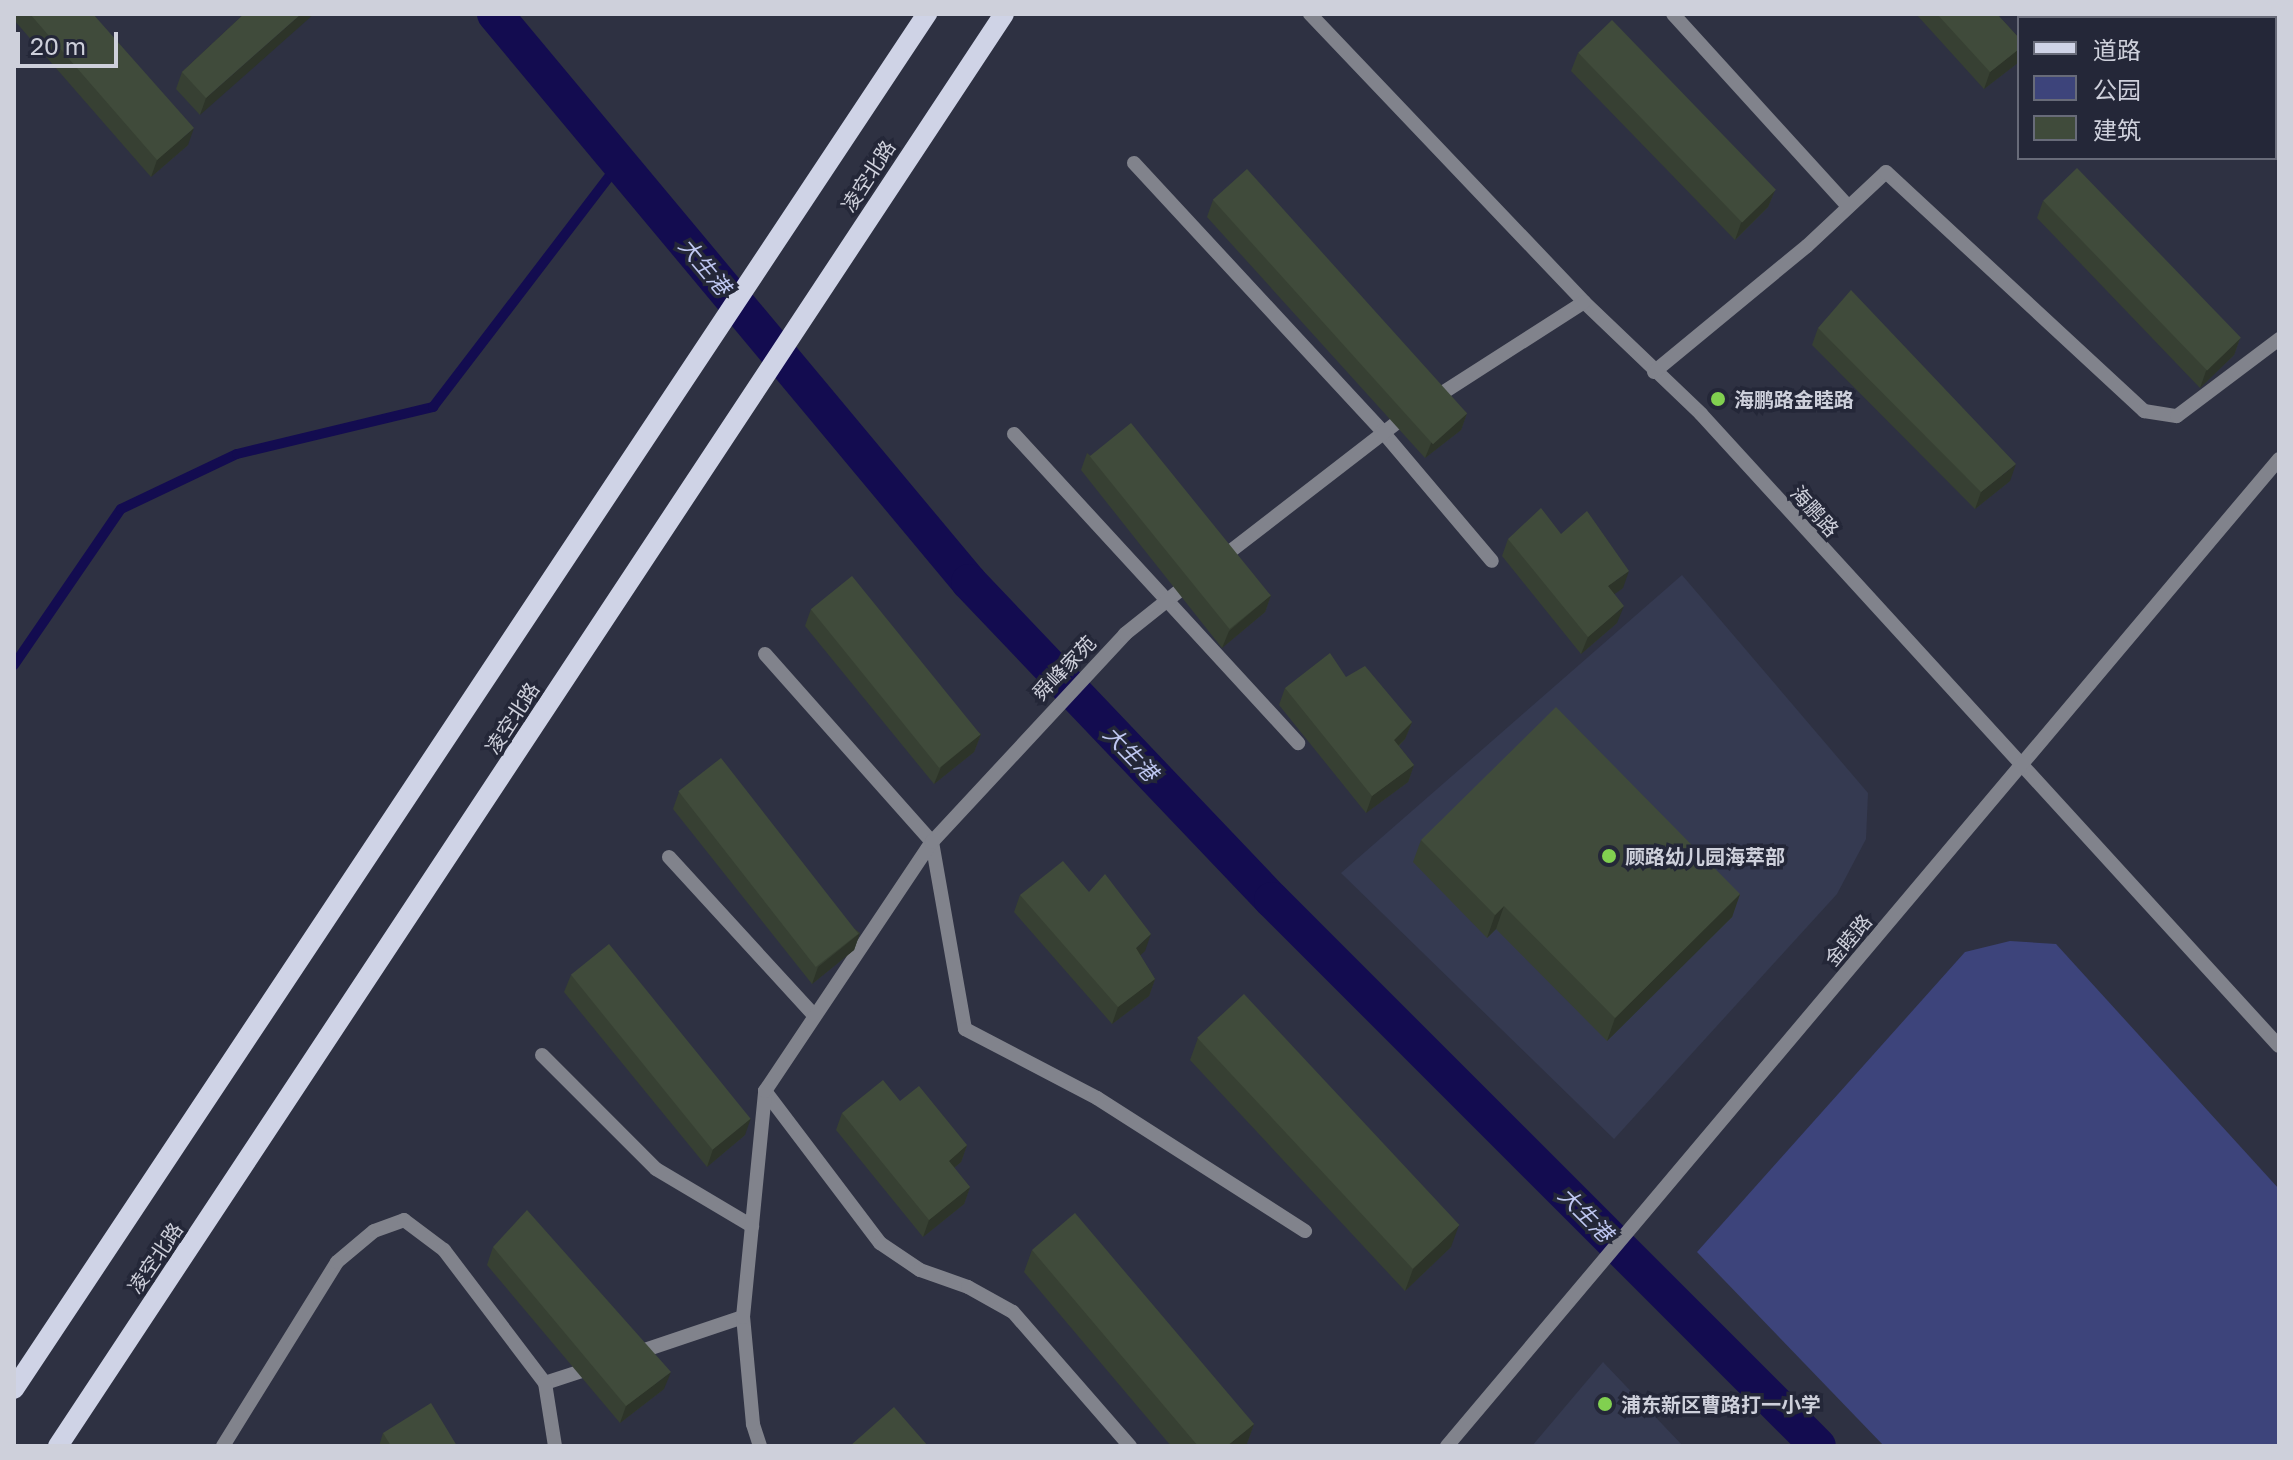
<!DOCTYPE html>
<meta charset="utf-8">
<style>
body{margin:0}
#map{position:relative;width:2293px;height:1460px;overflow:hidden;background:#2e3142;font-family:"Golos Text","Noto Sans SC",sans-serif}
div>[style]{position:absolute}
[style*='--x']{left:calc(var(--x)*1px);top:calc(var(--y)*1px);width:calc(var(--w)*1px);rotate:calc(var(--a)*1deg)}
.built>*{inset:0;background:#353a51}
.green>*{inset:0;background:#3d447b}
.stream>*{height:10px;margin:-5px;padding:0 5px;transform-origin:5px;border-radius:5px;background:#130c50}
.canal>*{height:36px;margin:-18px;padding:0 18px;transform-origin:18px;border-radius:18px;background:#130c50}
.minor>*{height:14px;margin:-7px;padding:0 7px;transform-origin:7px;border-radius:7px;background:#81838c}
.major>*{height:20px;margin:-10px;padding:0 10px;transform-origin:10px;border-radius:10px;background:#cfd3e6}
.wall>*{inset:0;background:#374033;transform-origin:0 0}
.shaded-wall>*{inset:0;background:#2d3429}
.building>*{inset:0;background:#404b3b;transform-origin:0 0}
.dots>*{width:22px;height:22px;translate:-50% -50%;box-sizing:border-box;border:4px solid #242738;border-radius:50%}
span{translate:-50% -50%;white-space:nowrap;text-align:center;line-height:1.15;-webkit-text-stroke:7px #242738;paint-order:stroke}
.street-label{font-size:20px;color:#ced0db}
.poi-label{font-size:20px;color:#ced0db;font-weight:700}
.left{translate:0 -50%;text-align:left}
.water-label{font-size:22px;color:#bfc7f1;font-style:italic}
.frame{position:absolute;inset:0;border:16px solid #ced0db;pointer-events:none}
.legend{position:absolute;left:2017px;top:16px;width:260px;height:144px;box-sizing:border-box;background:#242738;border:2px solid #686b79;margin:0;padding:10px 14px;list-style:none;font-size:24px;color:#ced0db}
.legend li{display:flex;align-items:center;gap:16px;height:40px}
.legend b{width:40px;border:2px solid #686b79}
.scale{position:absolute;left:16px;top:32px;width:102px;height:36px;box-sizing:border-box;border:4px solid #ced0db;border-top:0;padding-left:10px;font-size:24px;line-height:28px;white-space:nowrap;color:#ced0db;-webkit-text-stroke:6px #242738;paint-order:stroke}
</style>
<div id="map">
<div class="built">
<div style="clip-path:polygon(1682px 575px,1868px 793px,1866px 839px,1837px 894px,1614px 1139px,1341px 873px)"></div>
<div style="clip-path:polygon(1603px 1362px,1683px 1446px,1532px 1446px)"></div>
</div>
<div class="green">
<div style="clip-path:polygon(2010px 941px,2056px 944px,2279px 1189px,2279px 1446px,1884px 1446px,1697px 1252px,1965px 952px)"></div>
</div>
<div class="stream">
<div style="--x:14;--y:665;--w:189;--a:-55.6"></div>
<div style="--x:121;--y:509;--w:128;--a:-25.4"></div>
<div style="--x:237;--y:454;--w:202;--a:-13.5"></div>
<div style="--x:433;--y:407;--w:306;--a:-52.6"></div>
</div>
<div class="canal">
<div style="--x:495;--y:14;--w:740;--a:50.15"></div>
<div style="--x:969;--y:582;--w:439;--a:46.4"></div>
<div style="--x:1272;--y:900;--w:772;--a:45"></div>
</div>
<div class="minor">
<div style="--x:1310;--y:14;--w:398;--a:46.4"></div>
<div style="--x:1584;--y:302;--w:162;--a:43.7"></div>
<div style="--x:1701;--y:414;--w:856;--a:47.56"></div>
<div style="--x:1673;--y:14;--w:260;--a:47.7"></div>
<div style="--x:1134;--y:163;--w:365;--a:47.2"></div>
<div style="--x:1382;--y:431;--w:170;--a:49.8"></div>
<div style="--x:1654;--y:372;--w:198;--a:-39.5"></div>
<div style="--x:1807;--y:246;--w:108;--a:-43.1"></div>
<div style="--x:1886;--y:172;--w:352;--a:42.8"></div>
<div style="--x:2144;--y:411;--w:33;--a:9"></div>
<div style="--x:2177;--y:416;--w:128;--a:-37"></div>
<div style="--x:1433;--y:399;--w:179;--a:-32.7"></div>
<div style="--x:1014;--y:434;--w:420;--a:47.4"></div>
<div style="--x:1219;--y:560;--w:239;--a:-37.7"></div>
<div style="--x:765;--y:654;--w:251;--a:48.4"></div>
<div style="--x:932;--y:842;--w:190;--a:80"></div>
<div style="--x:965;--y:1029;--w:149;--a:27.6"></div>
<div style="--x:1097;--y:1098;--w:247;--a:32.6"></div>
<div style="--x:669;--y:857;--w:214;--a:47.5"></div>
<div style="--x:542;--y:1055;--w:161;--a:45"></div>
<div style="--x:656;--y:1169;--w:112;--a:30.7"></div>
<div style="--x:765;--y:1091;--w:191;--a:52.9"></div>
<div style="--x:880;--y:1243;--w:48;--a:34"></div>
<div style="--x:920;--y:1270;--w:51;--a:19.5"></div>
<div style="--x:968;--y:1287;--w:51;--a:29.1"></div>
<div style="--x:1013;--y:1312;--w:178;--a:48.9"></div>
<div style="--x:633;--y:1354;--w:116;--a:-18.6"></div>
<div style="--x:545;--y:1383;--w:52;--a:-18.1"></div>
<div style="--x:223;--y:1446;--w:216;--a:-58.2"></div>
<div style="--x:337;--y:1262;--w:48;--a:-40"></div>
<div style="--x:374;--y:1231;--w:32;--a:-20"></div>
<div style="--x:404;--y:1220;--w:50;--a:36.9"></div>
<div style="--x:444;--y:1250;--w:167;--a:52.8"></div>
<div style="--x:545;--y:1383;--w:64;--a:81"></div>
<div style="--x:760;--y:1446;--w:23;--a:-108"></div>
<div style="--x:753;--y:1424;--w:107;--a:-95.3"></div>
<div style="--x:743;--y:1317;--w:227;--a:-84.4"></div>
<div style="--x:765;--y:1091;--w:300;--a:-56.2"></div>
<div style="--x:932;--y:842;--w:284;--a:-47.1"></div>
<div style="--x:1125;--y:634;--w:87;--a:-38.5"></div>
<div style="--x:1447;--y:1446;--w:1291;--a:-49.87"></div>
</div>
<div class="major">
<div style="--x:14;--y:1389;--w:1651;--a:-56.42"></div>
<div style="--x:58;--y:1446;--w:1716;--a:-56.55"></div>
</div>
<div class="wall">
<div style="clip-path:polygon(14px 14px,93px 14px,188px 145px,151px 177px,14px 20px)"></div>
<div style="clip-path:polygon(244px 14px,200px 115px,176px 89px,182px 72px)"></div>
<div style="clip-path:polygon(1916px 14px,1997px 14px,2019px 38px,2019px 62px,1984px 89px)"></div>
<div style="left:2147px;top:14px;width:89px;height:6px"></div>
<div style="clip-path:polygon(1578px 53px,1775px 190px,1768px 207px,1735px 240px,1571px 71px)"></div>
<div style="left:2275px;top:55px;width:6px;height:92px;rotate:45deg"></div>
<div style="clip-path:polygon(1213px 200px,1467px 413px,1461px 430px,1425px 458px,1207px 217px)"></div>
<div style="clip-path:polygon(2043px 201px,2240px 338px,2234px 355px,2200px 388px,2037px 218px)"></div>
<div style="clip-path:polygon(1818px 328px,2010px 481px,1975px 509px,1812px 345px)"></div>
<div style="clip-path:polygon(1087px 453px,1271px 595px,1265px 612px,1222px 648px,1081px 470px)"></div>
<div style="clip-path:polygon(1561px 534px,1623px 588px,1614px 594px,1617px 623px,1581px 654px,1502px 556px,1508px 539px)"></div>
<div style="clip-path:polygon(811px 609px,981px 734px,974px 752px,934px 784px,805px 626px)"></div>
<div style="clip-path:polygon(1346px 677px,1412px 722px,1405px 739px,1399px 746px,1414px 765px,1408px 782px,1366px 813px,1279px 705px,1285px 688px)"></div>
<div style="clip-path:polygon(679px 792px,860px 933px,854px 950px,812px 984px,673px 809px)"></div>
<div style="clip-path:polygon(1421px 840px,1740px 894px,1732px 917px,1607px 1041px,1496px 929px,1487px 938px,1413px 862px)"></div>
<div style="clip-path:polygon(1020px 895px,1145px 951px,1140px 955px,1155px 979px,1149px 996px,1112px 1024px,1014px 912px)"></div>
<div style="clip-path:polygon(571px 975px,745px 1135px,707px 1167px,564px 992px)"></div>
<div style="clip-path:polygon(1198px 1038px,1451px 1247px,1405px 1291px,1190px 1060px)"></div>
<div style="clip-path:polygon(842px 1113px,967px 1145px,961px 1162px,954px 1168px,970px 1187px,964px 1204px,923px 1237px,836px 1130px)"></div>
<div style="clip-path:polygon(493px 1247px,664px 1389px,620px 1423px,487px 1265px)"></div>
<div style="clip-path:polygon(1032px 1250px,1254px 1424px,1246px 1446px,1171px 1446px,1024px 1272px)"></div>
<div style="clip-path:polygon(383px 1433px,457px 1446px,379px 1446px)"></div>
</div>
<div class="shaded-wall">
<div style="clip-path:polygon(301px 14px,314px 14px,200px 115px,206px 98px)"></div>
<div style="clip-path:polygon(2019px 49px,2019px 62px,1984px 89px,1990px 72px)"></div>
<div style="clip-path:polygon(194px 128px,188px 145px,151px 177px,157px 160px)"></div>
<div style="clip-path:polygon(1775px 190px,1768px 207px,1735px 240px,1741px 223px)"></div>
<div style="clip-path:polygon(2240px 338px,2234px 355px,2200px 388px,2206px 371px)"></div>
<div style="clip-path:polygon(1467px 413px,1461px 430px,1425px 458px,1432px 441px)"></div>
<div style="clip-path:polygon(2016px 464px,2010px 481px,1975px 509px,1981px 492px)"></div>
<div style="clip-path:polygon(1629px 571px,1623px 588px,1602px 603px,1608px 586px)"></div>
<div style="clip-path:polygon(1271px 595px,1265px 612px,1222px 648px,1229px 631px)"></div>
<div style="clip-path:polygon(1624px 606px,1617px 623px,1581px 654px,1588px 637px)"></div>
<div style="clip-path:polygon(1412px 722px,1405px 739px,1387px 757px,1394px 740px)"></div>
<div style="clip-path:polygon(981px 734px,974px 752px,934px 784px,941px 767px)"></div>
<div style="clip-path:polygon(1414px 765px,1408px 782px,1366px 813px,1372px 796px)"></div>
<div style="clip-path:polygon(1740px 894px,1732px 917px,1607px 1041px,1615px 1018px)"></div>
<div style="clip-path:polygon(1504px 906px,1496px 929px,1487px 938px,1495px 915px)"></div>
<div style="clip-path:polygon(860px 933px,854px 950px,812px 984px,818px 967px)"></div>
<div style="clip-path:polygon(1151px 934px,1145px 951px,1130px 965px,1136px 948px)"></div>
<div style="clip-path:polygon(1155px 979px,1149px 996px,1112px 1024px,1118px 1007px)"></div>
<div style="clip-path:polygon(751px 1118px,745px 1135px,707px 1167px,713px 1149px)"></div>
<div style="clip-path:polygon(967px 1145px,961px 1162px,942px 1178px,949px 1161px)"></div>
<div style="clip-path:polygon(970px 1187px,964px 1204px,923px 1237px,929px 1220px)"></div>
<div style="clip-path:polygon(1459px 1225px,1451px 1247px,1405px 1291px,1413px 1269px)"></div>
<div style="clip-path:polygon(671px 1372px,664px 1389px,620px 1423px,626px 1406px)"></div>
<div style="clip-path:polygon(1254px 1424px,1246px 1446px,1227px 1446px)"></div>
</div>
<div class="building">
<div style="clip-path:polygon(30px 14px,93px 14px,194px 128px,157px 160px)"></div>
<div style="clip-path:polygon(244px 14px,301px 14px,206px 98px,182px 72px)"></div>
<div style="clip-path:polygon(1937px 14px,1997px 14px,2019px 38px,2019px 49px,1990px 72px)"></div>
<div style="left:2169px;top:14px;width:67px;height:6px"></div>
<div style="left:1612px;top:20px;width:236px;height:47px;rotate:46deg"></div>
<div style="left:2275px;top:55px;width:6px;height:68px;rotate:45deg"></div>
<div style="left:2077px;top:168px;width:236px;height:47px;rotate:46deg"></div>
<div style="left:1247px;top:169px;width:329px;height:46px;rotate:48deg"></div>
<div style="clip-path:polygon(1851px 290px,2016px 464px,1981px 492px,1818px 328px)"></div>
<div style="left:1131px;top:423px;width:222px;height:53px;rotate:51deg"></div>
<div style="clip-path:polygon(1541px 508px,1561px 534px,1587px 511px,1629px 571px,1608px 586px,1624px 606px,1588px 637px,1508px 539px)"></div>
<div style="left:852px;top:576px;width:204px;height:53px;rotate:51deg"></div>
<div style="clip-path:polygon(1330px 653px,1346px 677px,1365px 666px,1412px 722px,1394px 740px,1414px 765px,1372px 796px,1285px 688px)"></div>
<div style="clip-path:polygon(1556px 707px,1740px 894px,1615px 1018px,1504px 906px,1495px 915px,1421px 840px)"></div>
<div style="left:721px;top:758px;width:223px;height:54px;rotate:52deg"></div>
<div style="clip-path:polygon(1063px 861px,1089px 892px,1105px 874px,1151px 934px,1136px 948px,1155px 979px,1118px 1007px,1020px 895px)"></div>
<div style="left:609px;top:944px;width:225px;height:49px;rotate:51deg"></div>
<div style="left:1244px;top:994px;width:316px;height:64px;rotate:47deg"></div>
<div style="clip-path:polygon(883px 1080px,900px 1101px,919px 1086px,967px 1145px,949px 1161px,970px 1187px,929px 1220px,842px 1113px)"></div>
<div style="clip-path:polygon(527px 1210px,671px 1372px,626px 1406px,493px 1247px)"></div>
<div style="clip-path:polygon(1075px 1213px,1254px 1424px,1227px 1446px,1198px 1446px,1032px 1250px)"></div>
<div style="clip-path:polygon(431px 1403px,457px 1446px,391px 1446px,383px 1433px)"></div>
<div style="clip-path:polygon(894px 1407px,928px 1446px,850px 1446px)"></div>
</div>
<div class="dots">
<div style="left:1718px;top:399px;background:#81d050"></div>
<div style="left:1609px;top:856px;background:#81d050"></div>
<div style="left:1605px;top:1404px;background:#81d050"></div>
</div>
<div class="street-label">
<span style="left:868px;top:176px;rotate:-57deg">凌空北路</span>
<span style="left:1815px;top:511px;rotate:48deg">海鹏路</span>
<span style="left:1064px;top:668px;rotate:-46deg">舜峰家苑</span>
<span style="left:512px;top:718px;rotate:-57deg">凌空北路</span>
<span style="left:1848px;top:940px;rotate:-50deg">金睦路</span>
<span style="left:155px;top:1258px;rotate:-56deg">凌空北路</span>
</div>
<div class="poi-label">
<span class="left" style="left:1734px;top:399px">海鹏路金睦路</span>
<span class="left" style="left:1625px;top:856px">顾路幼儿园海萃部</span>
<span class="left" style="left:1621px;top:1404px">浦东新区曹路打一小学</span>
</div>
<div class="water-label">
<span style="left:705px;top:266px;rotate:50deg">大生港</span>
<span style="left:1131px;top:753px;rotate:46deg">大生港</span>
<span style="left:1586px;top:1214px;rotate:45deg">大生港</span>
</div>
<div class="frame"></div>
<ul class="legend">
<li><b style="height:10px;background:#cfd3e6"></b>道路</li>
<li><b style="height:22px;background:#3d447b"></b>公园</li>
<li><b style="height:22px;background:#404b3b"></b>建筑</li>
</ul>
<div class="scale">20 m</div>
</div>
